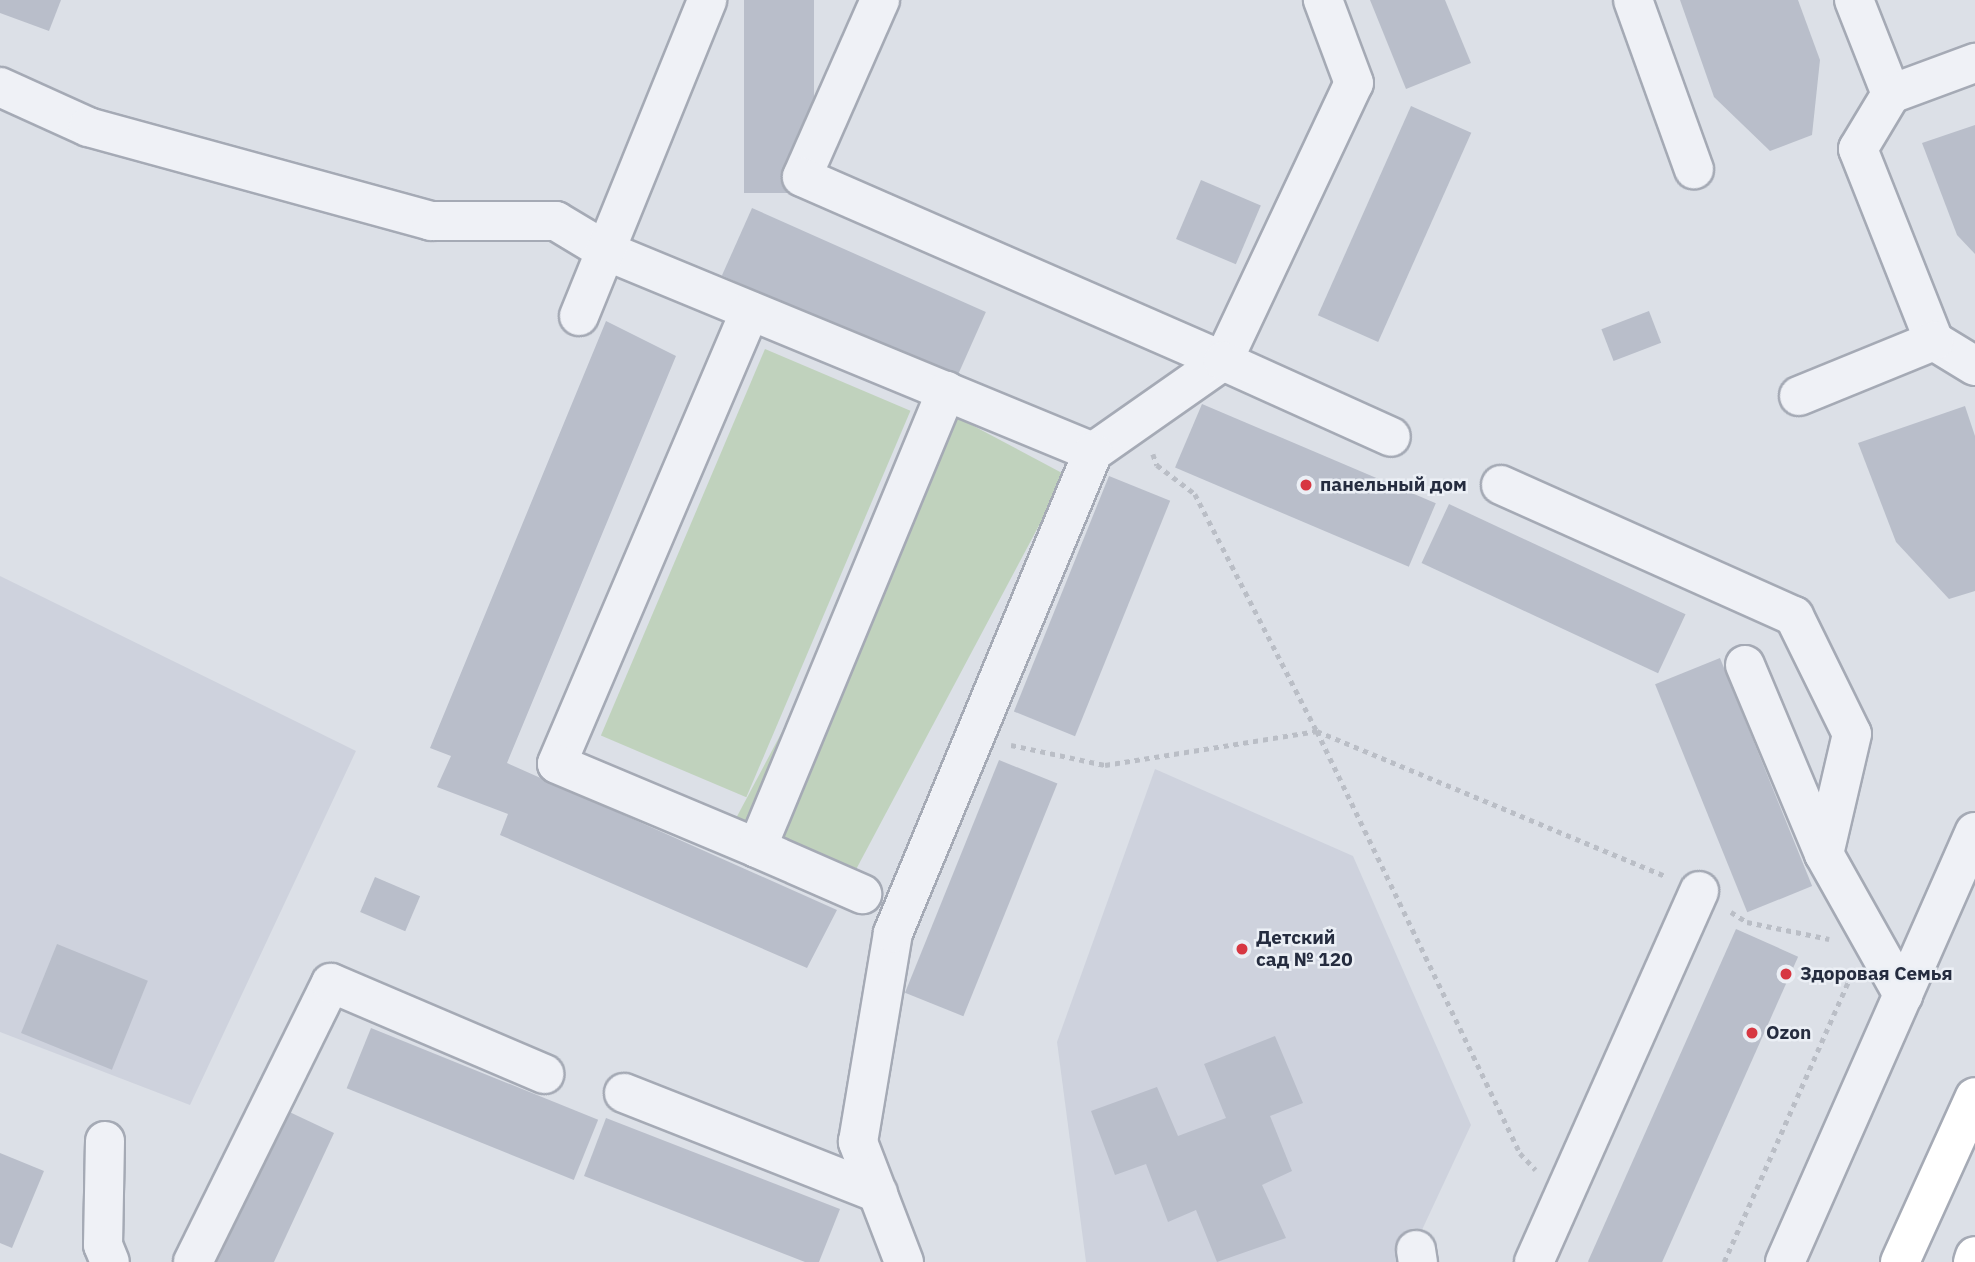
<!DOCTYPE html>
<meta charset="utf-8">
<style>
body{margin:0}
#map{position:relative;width:1975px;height:1262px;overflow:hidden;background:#dce0e7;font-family:"IBM Plex Sans",sans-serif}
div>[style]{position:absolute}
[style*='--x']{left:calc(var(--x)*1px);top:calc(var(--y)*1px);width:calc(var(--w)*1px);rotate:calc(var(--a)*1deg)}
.built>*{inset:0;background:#ced2dd}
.green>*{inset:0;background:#c0d2bd;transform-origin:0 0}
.building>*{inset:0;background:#b9beca;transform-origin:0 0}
.path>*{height:4.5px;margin-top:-2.25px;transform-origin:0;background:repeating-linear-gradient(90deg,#babec6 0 5px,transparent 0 10px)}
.roads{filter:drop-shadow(2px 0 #a5aab5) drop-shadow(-2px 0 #a5aab5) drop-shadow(0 2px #a5aab5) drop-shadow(0 -2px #a5aab5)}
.minor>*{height:38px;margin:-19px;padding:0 19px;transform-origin:19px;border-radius:19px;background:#eff1f6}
.major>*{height:38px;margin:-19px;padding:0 19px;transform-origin:19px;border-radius:19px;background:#fff}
.dots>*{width:19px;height:19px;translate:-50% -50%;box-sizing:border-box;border:4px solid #ebeff5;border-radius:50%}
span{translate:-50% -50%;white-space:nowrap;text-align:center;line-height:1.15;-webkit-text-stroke:5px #ebeff5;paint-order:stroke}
.poi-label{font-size:19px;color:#252c3f;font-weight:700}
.left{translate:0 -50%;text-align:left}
</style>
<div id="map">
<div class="built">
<div style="clip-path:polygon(0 576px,356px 751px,190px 1105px,0 1032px)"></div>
<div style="clip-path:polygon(1155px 769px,1353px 856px,1471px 1125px,1407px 1262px,1086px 1262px,1057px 1042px)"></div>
</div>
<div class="green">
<div style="left:765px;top:349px;width:158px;height:420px;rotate:23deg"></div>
<div style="left:951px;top:414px;width:130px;height:461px;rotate:28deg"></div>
</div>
<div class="building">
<div style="clip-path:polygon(0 0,61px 0,49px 31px,0 13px)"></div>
<div style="left:744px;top:0;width:70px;height:193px"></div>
<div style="clip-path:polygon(1370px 0,1445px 0,1471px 63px,1406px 89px)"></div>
<div style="clip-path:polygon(1680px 0,1798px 0,1820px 60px,1812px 135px,1770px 151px,1714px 97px)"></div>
<div style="left:1411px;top:106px;width:66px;height:229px;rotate:24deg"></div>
<div style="clip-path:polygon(1975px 125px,1975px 254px,1957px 235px,1922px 143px)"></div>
<div style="left:1201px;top:180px;width:65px;height:64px;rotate:23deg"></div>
<div style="left:752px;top:208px;width:256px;height:74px;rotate:24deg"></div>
<div style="left:1649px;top:311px;width:34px;height:51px;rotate:69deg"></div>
<div style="clip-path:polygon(606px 321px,676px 356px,507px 763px,837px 910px,807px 968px,500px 835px,508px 814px,437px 787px,451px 756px,430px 748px)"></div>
<div style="left:1202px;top:404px;width:254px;height:69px;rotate:23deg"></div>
<div style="clip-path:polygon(1965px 406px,1975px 436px,1975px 591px,1949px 599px,1896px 542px,1858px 443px)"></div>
<div style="left:1109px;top:476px;width:66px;height:254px;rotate:22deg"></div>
<div style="left:1449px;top:504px;width:261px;height:65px;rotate:25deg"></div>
<div style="left:1720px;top:658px;width:246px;height:70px;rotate:68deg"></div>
<div style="left:999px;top:760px;width:63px;height:251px;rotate:22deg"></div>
<div style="left:375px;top:877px;width:49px;height:38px;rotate:23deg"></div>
<div style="left:1736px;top:929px;width:68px;height:364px;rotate:24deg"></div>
<div style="left:57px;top:944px;width:98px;height:96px;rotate:22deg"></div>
<div style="left:371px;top:1028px;width:245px;height:65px;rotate:22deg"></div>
<div style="clip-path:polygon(1275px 1036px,1303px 1103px,1270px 1116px,1292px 1171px,1262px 1185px,1286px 1238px,1217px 1262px,1196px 1210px,1168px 1222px,1146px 1164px,1115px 1175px,1091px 1111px,1157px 1087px,1178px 1136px,1226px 1118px,1204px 1064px)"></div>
<div style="clip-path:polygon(281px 1108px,334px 1133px,274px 1262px,209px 1262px)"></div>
<div style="clip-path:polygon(606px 1118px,840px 1209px,819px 1262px,805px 1262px,584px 1176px)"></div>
<div style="clip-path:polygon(0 1153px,44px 1171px,12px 1248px,0 1243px)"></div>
</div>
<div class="path">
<div style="--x:1153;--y:454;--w:12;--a:70"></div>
<div style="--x:1157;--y:465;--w:48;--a:37.3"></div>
<div style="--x:1195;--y:494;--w:267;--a:62.8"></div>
<div style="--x:1317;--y:731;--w:468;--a:64.3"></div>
<div style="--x:1520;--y:1153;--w:23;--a:47"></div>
<div style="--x:1011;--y:745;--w:96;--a:12"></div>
<div style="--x:1105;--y:765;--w:215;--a:-9.1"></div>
<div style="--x:1317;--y:731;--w:377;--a:22.6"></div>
<div style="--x:1731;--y:912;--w:19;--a:32"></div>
<div style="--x:1747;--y:922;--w:84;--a:11.7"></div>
<div style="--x:1724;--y:1262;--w:311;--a:-66.1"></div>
</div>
<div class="roads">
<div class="minor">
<div style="--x:880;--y:0;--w:193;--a:113.8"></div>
<div style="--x:802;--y:177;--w:459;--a:23.6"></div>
<div style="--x:1223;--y:361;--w:307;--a:-64.8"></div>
<div style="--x:1354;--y:83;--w:89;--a:-110.5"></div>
<div style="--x:1633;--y:0;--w:180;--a:70.2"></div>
<div style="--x:1854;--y:0;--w:101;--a:68.5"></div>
<div style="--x:1891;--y:94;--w:90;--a:-20.3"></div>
<div style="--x:0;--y:87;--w:97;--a:24.4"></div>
<div style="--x:88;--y:127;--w:356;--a:15.3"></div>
<div style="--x:431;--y:221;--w:125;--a:0"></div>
<div style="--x:556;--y:221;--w:58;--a:31"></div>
<div style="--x:606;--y:251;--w:527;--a:22.43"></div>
<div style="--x:1093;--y:452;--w:159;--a:-35"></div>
<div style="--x:1223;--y:361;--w:184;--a:24.3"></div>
<div style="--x:1891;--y:94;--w:64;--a:121"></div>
<div style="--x:1858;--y:149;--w:206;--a:68.4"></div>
<div style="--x:1934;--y:341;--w:48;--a:31.4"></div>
<div style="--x:750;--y:311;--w:492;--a:113.1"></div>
<div style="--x:557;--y:764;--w:217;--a:22.8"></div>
<div style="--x:757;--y:848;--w:495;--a:-67.5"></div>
<div style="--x:579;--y:316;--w:341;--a:-67.9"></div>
<div style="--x:1799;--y:396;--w:146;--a:-22.2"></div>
<div style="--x:1501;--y:485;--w:321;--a:24.1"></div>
<div style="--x:1794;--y:616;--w:131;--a:63.8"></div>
<div style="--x:1852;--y:734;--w:123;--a:103.1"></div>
<div style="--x:1745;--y:665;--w:205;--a:67.3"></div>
<div style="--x:1824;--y:854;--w:162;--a:60.7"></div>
<div style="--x:757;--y:848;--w:115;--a:23.7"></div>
<div style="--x:624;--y:1093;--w:273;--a:21.5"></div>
<div style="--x:105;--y:1141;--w:104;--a:91.1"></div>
<div style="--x:103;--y:1245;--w:18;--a:68"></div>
<div style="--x:1416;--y:1250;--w:12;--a:81"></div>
<div style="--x:193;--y:1262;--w:311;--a:-63.7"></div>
<div style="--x:331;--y:983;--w:232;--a:23.1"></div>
<div style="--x:904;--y:1262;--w:129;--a:-111"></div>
<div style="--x:858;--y:1142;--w:212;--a:-80.5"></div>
<div style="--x:893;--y:933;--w:521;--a:-67.42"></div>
<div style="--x:1534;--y:1262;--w:406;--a:-66"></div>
<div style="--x:1785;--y:1262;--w:470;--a:-66.2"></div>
</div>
<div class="major">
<div style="--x:1900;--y:1262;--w:181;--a:-65.6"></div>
<div style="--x:1973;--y:1262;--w:6;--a:-72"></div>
</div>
</div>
<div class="dots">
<div style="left:1306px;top:485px;background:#d73742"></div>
<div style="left:1242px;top:949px;background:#d73742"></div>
<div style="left:1786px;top:974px;background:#d73742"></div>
<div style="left:1752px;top:1033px;background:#d73742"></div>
</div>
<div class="poi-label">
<span class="left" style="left:1320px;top:485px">панельный дом</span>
<span class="left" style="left:1256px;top:949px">Детский<br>сад № 120</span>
<span class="left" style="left:1800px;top:974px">Здоровая Семья</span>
<span class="left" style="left:1766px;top:1033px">Ozon</span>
</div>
</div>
